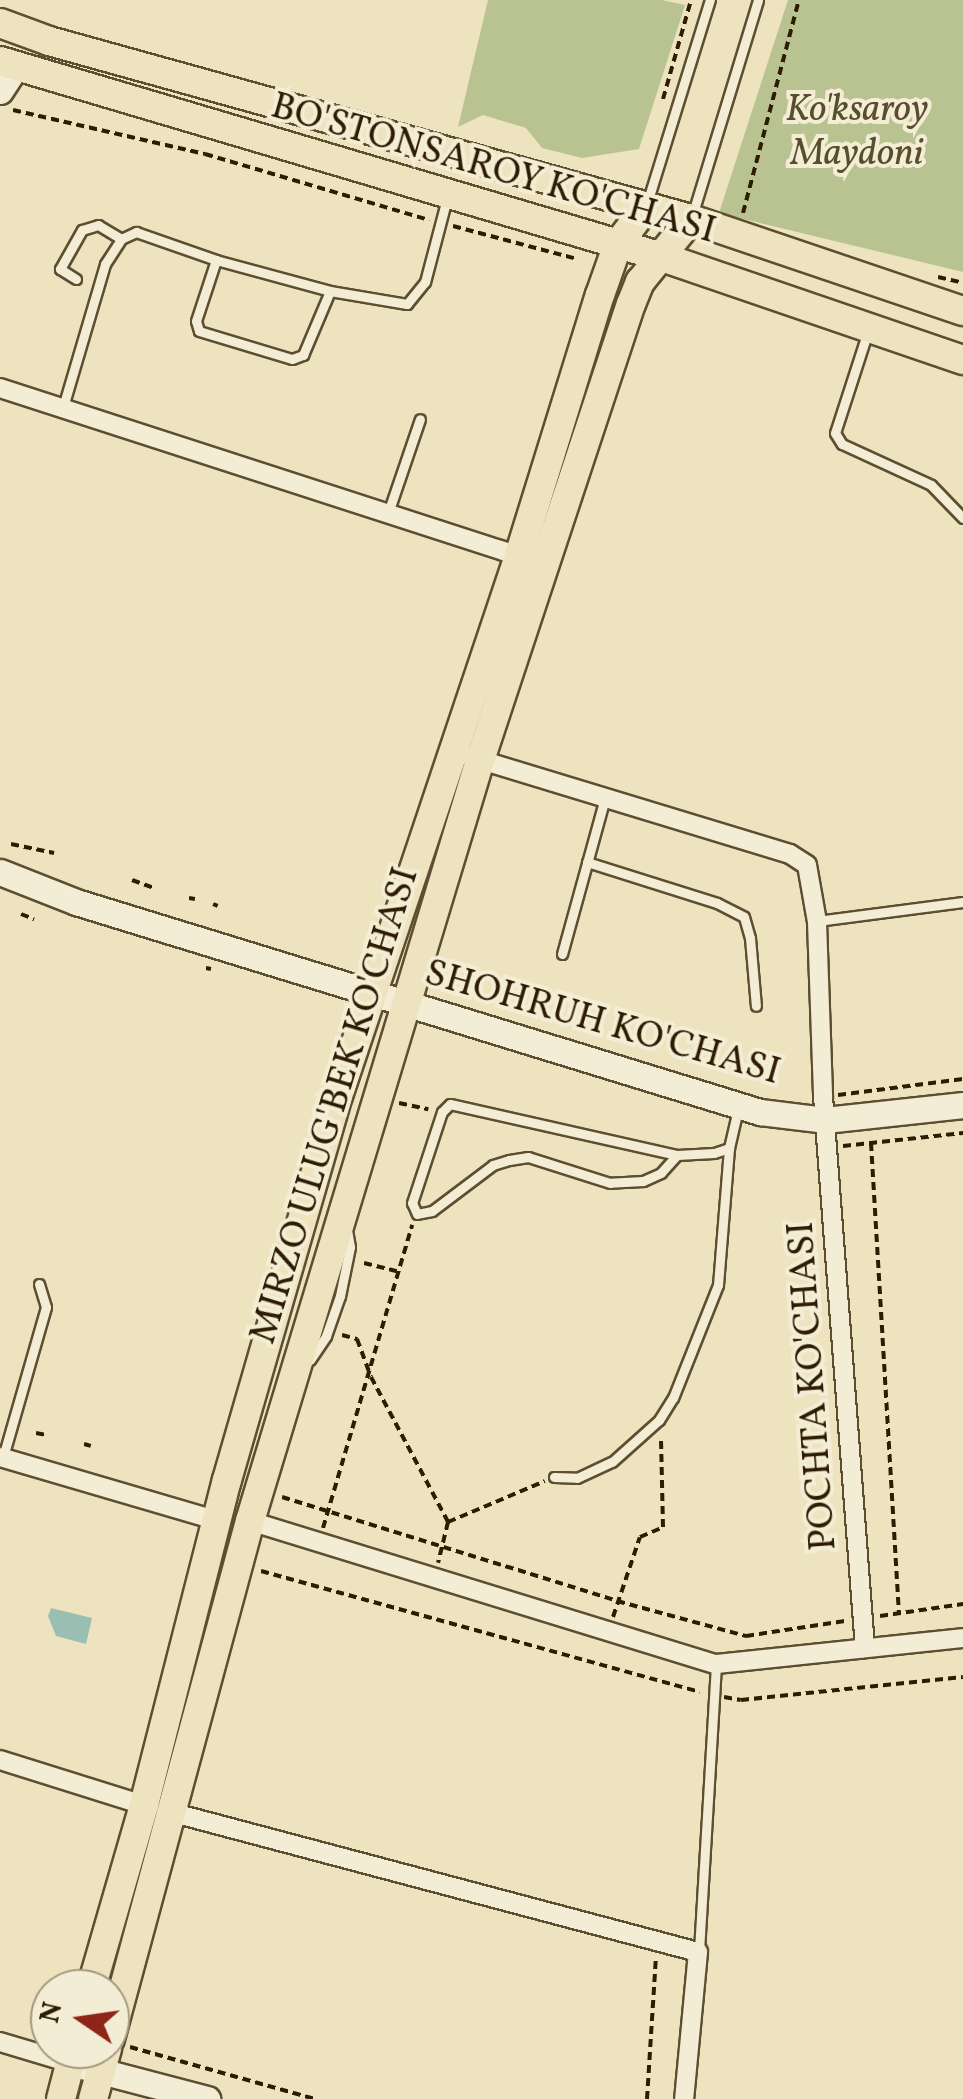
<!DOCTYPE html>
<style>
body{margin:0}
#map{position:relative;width:963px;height:2099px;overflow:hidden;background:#ede3bf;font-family:Vollkorn,serif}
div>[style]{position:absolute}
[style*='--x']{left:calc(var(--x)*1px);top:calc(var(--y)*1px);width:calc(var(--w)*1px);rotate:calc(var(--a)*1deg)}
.green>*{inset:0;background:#b9c391}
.water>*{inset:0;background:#99beb2}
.path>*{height:4px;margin-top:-2px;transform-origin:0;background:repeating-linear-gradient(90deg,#2e1c02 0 8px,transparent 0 13px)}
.roads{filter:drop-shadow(2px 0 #5e4e31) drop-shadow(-2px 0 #5e4e31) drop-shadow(0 2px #5e4e31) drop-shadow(0 -2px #5e4e31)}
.lane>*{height:9px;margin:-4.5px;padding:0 4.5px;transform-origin:4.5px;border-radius:4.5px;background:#f3edd5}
.street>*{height:18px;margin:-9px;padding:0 9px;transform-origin:9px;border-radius:9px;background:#f3edd5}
.secondary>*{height:25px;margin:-12.5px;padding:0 12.5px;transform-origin:12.5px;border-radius:12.5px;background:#f3edd5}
.primary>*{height:28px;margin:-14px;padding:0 14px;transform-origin:14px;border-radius:14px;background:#ede3bf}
span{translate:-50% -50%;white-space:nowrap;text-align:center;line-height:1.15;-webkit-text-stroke:8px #f3edd5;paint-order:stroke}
.park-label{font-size:38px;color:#584e2d;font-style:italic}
.street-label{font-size:38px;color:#2e1c02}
.north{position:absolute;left:30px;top:1969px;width:100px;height:100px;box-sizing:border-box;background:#f3edd5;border:2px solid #a49981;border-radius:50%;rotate:283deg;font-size:28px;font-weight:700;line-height:40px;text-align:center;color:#2e1c02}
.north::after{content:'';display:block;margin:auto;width:35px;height:45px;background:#8f2418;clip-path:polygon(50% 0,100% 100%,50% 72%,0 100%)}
</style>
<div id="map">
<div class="green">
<div style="clip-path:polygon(488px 0,662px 0,685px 5px,639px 149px,582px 158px,542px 148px,526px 128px,483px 115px,458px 127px)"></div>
<div style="clip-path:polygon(788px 0,963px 0,963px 272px,719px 213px)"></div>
</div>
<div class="water">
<div style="clip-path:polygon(51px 1608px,92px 1618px,86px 1644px,56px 1636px,48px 1616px)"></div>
</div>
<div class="path">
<div style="--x:663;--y:99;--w:103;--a:-74.2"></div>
<div style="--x:13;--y:110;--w:197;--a:12.9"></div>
<div style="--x:205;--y:154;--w:234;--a:16.4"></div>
<div style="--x:743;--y:213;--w:220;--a:-75.3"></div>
<div style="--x:453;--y:226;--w:128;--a:14.9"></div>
<div style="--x:938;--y:277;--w:26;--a:13"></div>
<div style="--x:11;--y:844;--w:44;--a:11.8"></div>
<div style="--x:132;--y:880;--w:23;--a:20"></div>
<div style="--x:189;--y:898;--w:6;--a:9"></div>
<div style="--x:213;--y:904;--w:5;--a:22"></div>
<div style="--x:21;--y:914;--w:14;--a:21"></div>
<div style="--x:206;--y:968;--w:5;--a:11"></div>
<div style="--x:838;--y:1095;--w:126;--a:-7.3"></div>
<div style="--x:399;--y:1103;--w:30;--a:12"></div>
<div style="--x:871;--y:1143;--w:471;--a:86.6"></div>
<div style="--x:843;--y:1146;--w:121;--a:-6.2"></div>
<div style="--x:364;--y:1263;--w:34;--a:14"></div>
<div style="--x:342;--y:1335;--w:16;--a:15"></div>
<div style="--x:357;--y:1339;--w:40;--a:69.8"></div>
<div style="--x:371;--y:1377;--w:164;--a:62"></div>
<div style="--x:448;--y:1522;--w:42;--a:103.7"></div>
<div style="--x:36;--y:1433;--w:10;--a:11"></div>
<div style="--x:84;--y:1444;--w:7;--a:16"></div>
<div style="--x:282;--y:1497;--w:351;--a:17.2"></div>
<div style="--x:617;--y:1601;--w:134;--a:15.2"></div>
<div style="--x:746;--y:1636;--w:100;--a:-8.6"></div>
<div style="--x:448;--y:1522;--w:105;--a:-22.9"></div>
<div style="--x:323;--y:1528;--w:316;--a:-73.6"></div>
<div style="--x:261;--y:1571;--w:455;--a:15.4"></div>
<div style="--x:880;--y:1616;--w:84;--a:-8.2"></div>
<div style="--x:613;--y:1617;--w:84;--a:-71.4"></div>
<div style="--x:640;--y:1537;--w:25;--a:-23"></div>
<div style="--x:663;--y:1527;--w:90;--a:-91.3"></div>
<div style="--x:724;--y:1697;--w:17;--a:10"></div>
<div style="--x:741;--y:1700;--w:223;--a:-5.9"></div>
<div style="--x:130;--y:2047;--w:192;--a:15.7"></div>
<div style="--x:647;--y:2099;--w:143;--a:-86.4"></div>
</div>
<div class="roads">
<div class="lane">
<div style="--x:647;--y:203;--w:213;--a:-72.8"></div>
<div style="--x:692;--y:216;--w:226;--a:-73"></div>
<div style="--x:216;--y:260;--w:64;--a:108.2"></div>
<div style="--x:196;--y:321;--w:10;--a:73"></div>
<div style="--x:199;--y:331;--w:97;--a:16.8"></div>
<div style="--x:292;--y:359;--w:12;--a:-20"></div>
<div style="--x:303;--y:355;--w:69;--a:-67.1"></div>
<div style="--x:76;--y:279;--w:19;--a:-148"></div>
<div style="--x:60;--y:269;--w:45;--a:-60.6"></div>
<div style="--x:82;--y:230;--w:17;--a:-17"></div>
<div style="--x:98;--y:225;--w:27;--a:31"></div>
<div style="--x:867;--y:334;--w:104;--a:107.9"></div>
<div style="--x:835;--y:433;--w:13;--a:58"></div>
<div style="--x:842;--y:444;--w:98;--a:24.7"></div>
<div style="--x:931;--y:485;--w:46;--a:45.9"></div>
<div style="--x:63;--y:407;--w:149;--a:-73.6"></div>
<div style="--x:105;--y:264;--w:30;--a:-57"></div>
<div style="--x:121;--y:239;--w:17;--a:-25"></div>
<div style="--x:136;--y:232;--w:85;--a:19.3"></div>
<div style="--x:216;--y:260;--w:118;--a:15.2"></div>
<div style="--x:330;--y:291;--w:78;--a:9.6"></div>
<div style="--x:407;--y:304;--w:28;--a:-51"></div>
<div style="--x:425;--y:282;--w:87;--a:-75.3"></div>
<div style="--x:388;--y:513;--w:99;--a:-71.2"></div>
<div style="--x:587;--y:862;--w:136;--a:17.5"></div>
<div style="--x:717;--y:903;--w:30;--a:27"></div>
<div style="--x:744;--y:917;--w:22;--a:74"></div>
<div style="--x:750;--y:938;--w:68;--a:85"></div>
<div style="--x:817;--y:921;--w:147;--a:-7.4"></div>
<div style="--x:562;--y:954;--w:162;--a:-74.6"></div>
<div style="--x:677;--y:1155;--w:24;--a:132"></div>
<div style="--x:661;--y:1173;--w:20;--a:156"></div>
<div style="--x:643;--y:1181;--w:33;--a:177"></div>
<div style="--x:610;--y:1183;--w:86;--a:-162.4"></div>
<div style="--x:528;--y:1157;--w:19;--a:171"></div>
<div style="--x:509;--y:1160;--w:17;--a:163"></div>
<div style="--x:493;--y:1165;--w:76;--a:143"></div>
<div style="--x:432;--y:1211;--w:15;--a:169"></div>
<div style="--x:417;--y:1214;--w:12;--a:-114"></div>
<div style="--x:412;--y:1203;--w:96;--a:-71.8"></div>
<div style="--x:442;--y:1112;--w:11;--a:-45"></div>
<div style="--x:450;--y:1104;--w:233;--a:12.7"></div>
<div style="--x:677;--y:1155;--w:37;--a:-3"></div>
<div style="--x:714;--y:1153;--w:16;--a:-18"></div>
<div style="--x:310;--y:1360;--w:29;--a:-56"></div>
<div style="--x:326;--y:1336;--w:42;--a:-70.7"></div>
<div style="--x:340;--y:1296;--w:50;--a:-78.5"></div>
<div style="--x:350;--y:1247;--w:17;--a:-100"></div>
<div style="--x:3;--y:1457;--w:156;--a:-74"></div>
<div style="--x:46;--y:1307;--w:24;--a:-107"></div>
<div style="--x:554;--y:1477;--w:23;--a:2"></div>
<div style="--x:577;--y:1478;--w:38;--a:-25"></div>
<div style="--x:612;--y:1462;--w:63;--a:-41.8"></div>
<div style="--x:659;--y:1420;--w:26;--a:-58"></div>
<div style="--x:673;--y:1398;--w:122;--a:-68.3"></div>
<div style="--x:718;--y:1285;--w:137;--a:-85.4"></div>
<div style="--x:729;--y:1148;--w:40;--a:-77"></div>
<div style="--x:699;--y:1951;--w:288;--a:-86.6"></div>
</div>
<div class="street">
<div style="--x:0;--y:388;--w:546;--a:17.94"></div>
<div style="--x:471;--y:757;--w:333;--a:16.9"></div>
<div style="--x:790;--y:854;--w:20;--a:33"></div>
<div style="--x:807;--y:865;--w:58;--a:80"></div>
<div style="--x:817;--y:922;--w:174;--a:88"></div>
<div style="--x:823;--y:1096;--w:554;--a:85.65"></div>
<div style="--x:0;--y:1457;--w:228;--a:16.3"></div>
<div style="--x:250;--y:1521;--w:487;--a:17.1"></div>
<div style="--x:716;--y:1664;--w:248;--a:-6"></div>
<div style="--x:0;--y:1760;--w:151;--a:17.4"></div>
<div style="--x:174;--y:1813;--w:542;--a:14.86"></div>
<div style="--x:698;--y:1952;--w:148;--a:95.4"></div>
<div style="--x:0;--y:2042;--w:73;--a:16.7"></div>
</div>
<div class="secondary">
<div style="--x:0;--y:91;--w:27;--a:-57"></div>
<div style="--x:0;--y:872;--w:82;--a:21.5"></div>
<div style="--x:76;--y:902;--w:716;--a:17.07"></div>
<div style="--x:760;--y:1112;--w:65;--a:7"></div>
<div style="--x:825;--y:1120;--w:139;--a:-6.2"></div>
<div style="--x:70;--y:2063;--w:142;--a:14.7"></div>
</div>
<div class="primary">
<div style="--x:0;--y:23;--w:52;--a:20.2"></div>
<div style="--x:49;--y:41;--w:666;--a:15.5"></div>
<div style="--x:691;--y:219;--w:287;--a:18.7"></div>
<div style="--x:0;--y:61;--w:690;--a:16.49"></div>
<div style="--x:662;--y:257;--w:318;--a:18.9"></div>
<div style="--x:91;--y:1989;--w:191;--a:-73.9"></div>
<div style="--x:144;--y:1805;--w:335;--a:-75.7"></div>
<div style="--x:227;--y:1480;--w:400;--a:-73.9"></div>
<div style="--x:338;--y:1096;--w:570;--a:-71.47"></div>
<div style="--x:519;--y:556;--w:273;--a:-72.8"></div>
<div style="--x:600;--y:295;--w:54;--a:-70.6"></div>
<div style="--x:618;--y:244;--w:46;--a:-52.9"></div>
<div style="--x:110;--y:2039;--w:537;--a:-74.88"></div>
<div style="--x:250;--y:1521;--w:795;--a:-73.18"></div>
<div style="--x:480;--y:760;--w:480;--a:-71.7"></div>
<div style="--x:631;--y:304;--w:24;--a:-68"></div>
<div style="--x:640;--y:282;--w:81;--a:-51"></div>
<div style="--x:61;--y:2099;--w:52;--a:-75.4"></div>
<div style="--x:93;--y:2099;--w:52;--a:-74.4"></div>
</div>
</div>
<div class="park-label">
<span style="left:857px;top:133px">Ko'ksaroy<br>Maydoni</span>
</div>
<div class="street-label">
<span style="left:493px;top:170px;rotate:16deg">BO'STONSAROY KO'CHASI</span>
<span style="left:602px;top:1024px;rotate:16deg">SHOHRUH KO'CHASI</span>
<span style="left:336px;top:1106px;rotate:-73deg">MIRZO ULUG'BEK KO'CHASI</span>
<span style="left:814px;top:1386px;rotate:-94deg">POCHTA KO'CHASI</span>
</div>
<div class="north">N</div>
</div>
